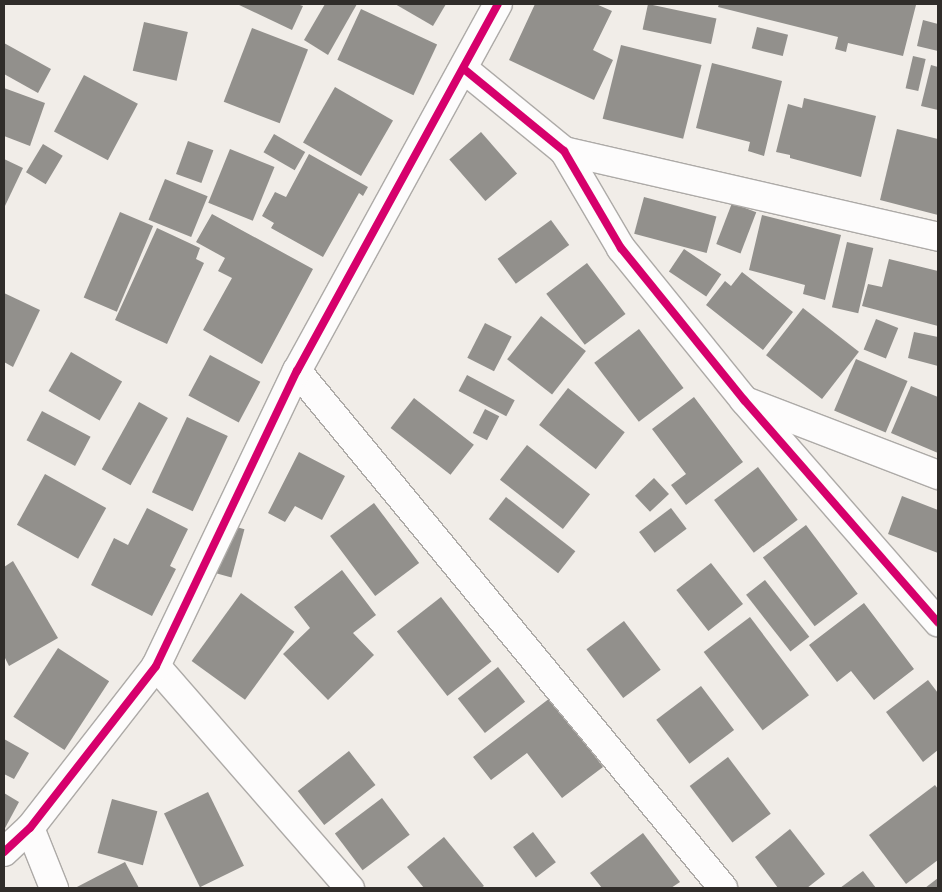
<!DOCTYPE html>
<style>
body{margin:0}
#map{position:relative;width:942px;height:892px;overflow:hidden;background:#f1ede8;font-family:Inter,sans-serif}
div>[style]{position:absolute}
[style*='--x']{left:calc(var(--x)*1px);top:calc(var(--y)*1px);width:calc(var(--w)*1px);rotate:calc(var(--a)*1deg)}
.building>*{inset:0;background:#92908c;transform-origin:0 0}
.roads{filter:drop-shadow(1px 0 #adaaa7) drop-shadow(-1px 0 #adaaa7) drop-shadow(0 1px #adaaa7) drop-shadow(0 -1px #adaaa7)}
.street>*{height:28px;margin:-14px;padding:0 14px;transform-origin:14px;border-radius:14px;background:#fdfcfc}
.cycleway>*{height:8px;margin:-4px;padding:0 4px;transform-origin:4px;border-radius:4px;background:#d6006c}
span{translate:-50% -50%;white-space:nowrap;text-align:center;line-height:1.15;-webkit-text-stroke:5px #fffcf8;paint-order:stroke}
.frame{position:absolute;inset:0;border:5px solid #302d2a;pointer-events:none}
</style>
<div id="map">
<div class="building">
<div style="clip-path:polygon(237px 4px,297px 4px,303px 6px,292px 30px)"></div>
<div style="clip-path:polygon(325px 4px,357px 4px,328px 55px,304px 40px)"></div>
<div style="clip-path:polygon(395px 4px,446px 4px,433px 26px)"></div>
<div style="clip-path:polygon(535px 4px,596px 4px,612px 11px,593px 50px,613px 60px,594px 100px,509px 60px)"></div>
<div style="left:648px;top:4px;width:70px;height:26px;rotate:12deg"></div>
<div style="clip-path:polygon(719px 4px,911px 4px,916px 5px,903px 56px,848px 43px,846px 52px,835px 49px,838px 37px,718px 7px)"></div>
<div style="left:361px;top:9px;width:84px;height:56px;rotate:25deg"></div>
<div style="clip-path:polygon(923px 20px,938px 24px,938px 51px,917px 46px)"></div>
<div style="left:144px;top:22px;width:45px;height:50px;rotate:13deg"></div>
<div style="left:757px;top:27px;width:32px;height:22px;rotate:14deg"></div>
<div style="left:252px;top:28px;width:60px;height:79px;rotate:21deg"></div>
<div style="clip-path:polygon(4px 43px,51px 69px,38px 93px,4px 74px)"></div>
<div style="left:621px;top:45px;width:83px;height:76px;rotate:14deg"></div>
<div style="left:913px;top:56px;width:13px;height:33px;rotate:13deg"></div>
<div style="clip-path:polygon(712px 63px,782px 81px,764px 156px,748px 151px,750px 142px,696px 128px)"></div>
<div style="clip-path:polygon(931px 65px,938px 67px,938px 110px,921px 106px)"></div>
<div style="left:84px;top:75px;width:61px;height:64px;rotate:28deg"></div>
<div style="left:335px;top:87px;width:67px;height:64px;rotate:30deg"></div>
<div style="clip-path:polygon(4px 88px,45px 103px,30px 146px,4px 136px)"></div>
<div style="clip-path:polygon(804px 98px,876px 116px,861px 177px,790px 158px,790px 155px,776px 152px,788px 104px,802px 108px)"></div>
<div style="clip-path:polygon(897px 129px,938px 139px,938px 215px,880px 200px)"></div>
<div style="left:481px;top:132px;width:55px;height:42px;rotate:49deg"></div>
<div style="left:274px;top:134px;width:36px;height:21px;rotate:30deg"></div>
<div style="left:188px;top:141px;width:27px;height:35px;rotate:20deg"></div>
<div style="left:43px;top:144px;width:23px;height:33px;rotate:31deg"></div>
<div style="left:230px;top:149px;width:48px;height:58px;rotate:22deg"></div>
<div style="clip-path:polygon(309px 154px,368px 187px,363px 196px,359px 193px,323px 257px,271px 228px,274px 223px,262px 216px,275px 192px,286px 197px)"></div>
<div style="clip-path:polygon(4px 159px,23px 168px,4px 208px)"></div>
<div style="left:165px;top:179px;width:46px;height:44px;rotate:22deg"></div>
<div style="left:644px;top:197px;width:75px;height:38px;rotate:15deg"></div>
<div style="left:732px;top:203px;width:26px;height:44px;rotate:21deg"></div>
<div style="left:120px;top:212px;width:36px;height:93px;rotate:23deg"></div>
<div style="clip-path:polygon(212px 214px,313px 269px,262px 364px,203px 330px,232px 278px,218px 271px,225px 258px,196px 242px)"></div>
<div style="clip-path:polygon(762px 215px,841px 235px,825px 300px,803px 294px,805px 285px,749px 270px)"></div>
<div style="left:551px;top:220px;width:31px;height:66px;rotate:54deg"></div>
<div style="clip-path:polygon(157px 228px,200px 248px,196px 259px,204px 263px,167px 344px,115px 320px)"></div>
<div style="left:847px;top:242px;width:27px;height:67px;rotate:13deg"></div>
<div style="left:684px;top:249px;width:45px;height:27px;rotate:34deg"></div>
<div style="clip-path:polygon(889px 259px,938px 271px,938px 326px,862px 306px,868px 284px,882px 287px)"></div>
<div style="left:587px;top:263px;width:64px;height:51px;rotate:53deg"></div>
<div style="clip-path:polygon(742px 272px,793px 312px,763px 350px,706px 305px,725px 281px,731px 286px)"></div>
<div style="clip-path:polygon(4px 293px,40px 310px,13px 367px,4px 362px)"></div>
<div style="left:803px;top:308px;width:71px;height:60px;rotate:38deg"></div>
<div style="left:541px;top:316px;width:57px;height:55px;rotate:38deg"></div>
<div style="left:876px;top:319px;width:24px;height:33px;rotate:22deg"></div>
<div style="left:485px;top:323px;width:30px;height:39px;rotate:27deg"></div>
<div style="left:639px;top:329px;width:74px;height:56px;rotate:53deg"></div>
<div style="clip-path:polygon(914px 332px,938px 337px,938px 366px,908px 358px)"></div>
<div style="left:71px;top:352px;width:59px;height:45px;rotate:30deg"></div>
<div style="left:210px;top:355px;width:57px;height:46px;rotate:28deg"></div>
<div style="left:856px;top:359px;width:56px;height:56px;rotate:23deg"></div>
<div style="left:467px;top:375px;width:54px;height:18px;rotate:28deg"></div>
<div style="clip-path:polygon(911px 386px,938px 397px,938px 453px,891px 433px)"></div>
<div style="left:568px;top:388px;width:72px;height:47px;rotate:38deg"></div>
<div style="clip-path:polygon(694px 397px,743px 462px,686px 505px,671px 485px,686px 474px,652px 429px)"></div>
<div style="left:414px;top:398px;width:76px;height:38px;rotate:38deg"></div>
<div style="left:139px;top:402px;width:33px;height:77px;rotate:29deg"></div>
<div style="left:485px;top:409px;width:16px;height:27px;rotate:27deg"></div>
<div style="left:42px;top:411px;width:55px;height:33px;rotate:28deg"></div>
<div style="left:187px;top:417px;width:45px;height:83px;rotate:25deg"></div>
<div style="left:527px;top:445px;width:80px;height:44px;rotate:38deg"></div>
<div style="clip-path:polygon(299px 452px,345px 476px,322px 520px,295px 506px,285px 522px,268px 513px)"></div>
<div style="left:758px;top:467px;width:66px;height:55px;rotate:53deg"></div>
<div style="left:45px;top:474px;width:70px;height:58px;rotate:29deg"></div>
<div style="left:654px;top:478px;width:22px;height:26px;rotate:47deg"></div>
<div style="clip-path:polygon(902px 496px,938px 510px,938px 553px,888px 534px)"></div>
<div style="left:506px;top:497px;width:88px;height:28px;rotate:38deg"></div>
<div style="left:374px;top:503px;width:75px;height:55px;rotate:53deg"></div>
<div style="clip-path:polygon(147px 508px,188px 529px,170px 566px,176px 569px,152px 616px,91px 585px,114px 538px,128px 545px)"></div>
<div style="left:671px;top:508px;width:26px;height:40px;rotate:53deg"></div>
<div style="left:229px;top:525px;width:16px;height:50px;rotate:15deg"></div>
<div style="left:806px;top:525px;width:86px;height:54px;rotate:53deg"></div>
<div style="clip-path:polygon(13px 561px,58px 638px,9px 666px,4px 656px,4px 567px)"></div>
<div style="left:711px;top:563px;width:52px;height:44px;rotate:52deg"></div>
<div style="clip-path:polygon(342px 570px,376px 615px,353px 633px,374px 655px,328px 700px,283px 654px,310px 628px,294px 607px)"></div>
<div style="left:765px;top:580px;width:72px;height:24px;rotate:52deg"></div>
<div style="left:241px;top:593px;width:66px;height:84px;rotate:36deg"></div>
<div style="left:441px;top:597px;width:82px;height:56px;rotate:52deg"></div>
<div style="clip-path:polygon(864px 603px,914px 669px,874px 700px,851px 671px,837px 682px,809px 645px)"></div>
<div style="left:750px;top:617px;width:98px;height:58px;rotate:53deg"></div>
<div style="left:624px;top:621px;width:61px;height:47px;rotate:53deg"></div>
<div style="left:58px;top:648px;width:61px;height:82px;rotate:33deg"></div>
<div style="left:498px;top:667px;width:44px;height:51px;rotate:52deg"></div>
<div style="clip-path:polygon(928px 680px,938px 693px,938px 750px,923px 762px,886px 712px)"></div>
<div style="left:701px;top:686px;width:55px;height:56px;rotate:53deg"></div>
<div style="clip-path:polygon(550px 698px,603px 767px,562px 798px,527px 753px,491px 780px,473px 757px)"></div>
<div style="clip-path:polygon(4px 739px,29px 753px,14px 779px,4px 774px)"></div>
<div style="left:349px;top:751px;width:43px;height:65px;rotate:52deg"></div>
<div style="left:728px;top:757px;width:71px;height:48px;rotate:53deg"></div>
<div style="clip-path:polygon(935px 785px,938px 789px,938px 860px,906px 884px,869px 835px)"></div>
<div style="left:208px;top:792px;width:82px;height:49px;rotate:64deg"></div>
<div style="clip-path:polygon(4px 793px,19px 802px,4px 830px)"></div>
<div style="left:382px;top:798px;width:46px;height:59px;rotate:53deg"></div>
<div style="left:112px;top:799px;width:47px;height:56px;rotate:15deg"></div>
<div style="clip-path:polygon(790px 829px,825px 874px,807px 888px,778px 888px,755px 857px)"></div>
<div style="left:533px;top:832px;width:38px;height:25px;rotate:53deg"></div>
<div style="clip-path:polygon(643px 833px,680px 882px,671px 888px,602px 888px,590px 873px)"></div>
<div style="clip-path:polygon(444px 837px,484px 886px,481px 888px,424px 888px,407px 867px)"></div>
<div style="clip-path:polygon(125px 862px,139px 888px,75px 888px)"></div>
<div style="clip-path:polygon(863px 871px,876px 888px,840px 888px)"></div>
<div style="clip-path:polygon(938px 878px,938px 888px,925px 888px)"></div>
</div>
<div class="roads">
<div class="street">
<div style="--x:465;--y:70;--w:128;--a:39.3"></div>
<div style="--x:564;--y:151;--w:113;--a:59.6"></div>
<div style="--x:621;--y:248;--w:196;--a:51"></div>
<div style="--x:744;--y:400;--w:295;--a:48.9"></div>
<div style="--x:564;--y:151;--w:384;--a:12.9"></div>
<div style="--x:297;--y:371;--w:670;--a:50.51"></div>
<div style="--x:748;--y:402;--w:204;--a:21"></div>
<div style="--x:156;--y:666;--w:295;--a:48.9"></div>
<div style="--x:30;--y:828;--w:65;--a:68.2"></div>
<div style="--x:4;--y:852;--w:35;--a:-43"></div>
<div style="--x:30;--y:828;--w:205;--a:-52.1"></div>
<div style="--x:156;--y:666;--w:327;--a:-64.5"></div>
<div style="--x:297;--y:371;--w:418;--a:-61.3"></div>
</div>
</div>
<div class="cycleway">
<div style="--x:465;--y:70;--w:128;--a:39.3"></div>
<div style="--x:564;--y:151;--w:113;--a:59.6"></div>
<div style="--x:621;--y:248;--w:196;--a:51"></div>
<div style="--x:744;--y:400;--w:295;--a:48.9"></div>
<div style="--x:4;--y:852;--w:35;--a:-43"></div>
<div style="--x:30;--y:828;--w:205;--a:-52.1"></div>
<div style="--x:156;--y:666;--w:327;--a:-64.5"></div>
<div style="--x:297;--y:371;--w:418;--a:-61.3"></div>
</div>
<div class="frame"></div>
</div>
